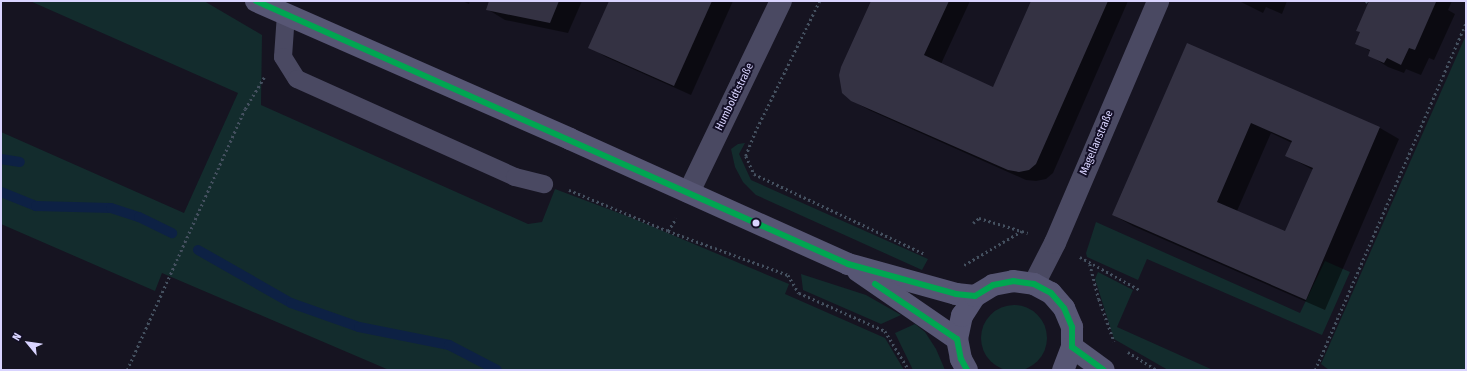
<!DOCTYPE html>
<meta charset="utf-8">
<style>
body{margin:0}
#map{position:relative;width:1467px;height:371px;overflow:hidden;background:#161421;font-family:"Fira Sans Condensed",sans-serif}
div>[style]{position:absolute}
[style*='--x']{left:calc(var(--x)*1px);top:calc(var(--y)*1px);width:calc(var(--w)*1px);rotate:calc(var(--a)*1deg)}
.green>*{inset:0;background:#132c2d}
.round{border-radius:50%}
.shadow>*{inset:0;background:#0007}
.stream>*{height:10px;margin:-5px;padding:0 5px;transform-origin:5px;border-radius:5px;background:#0d2144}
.building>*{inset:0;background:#343243}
.path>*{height:2.5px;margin-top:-1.25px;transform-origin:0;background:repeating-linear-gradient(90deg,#44505f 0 2px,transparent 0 5px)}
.lane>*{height:18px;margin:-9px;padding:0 9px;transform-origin:9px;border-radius:9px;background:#4a4962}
.street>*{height:22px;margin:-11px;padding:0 11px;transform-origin:11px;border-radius:11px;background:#4a4962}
.secondary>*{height:22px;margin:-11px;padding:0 11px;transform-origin:11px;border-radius:11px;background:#575674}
.bus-1>*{height:6px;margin:-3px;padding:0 3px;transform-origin:3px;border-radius:3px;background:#00a651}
.dots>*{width:11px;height:11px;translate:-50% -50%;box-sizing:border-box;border:2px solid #130f26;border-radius:50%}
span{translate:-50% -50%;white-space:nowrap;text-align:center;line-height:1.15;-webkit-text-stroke:4px #130f26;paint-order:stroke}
.street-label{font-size:11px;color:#d9d4ff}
.frame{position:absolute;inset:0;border:2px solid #d9d4ff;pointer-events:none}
.north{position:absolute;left:8px;top:323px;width:40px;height:40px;-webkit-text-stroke:3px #130f26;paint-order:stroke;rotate:299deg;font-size:11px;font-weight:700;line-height:16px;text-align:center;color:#d9d4ff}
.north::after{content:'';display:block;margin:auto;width:14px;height:18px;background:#d9d4ff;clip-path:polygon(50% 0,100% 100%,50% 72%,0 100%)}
</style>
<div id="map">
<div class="green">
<div style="clip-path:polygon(30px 1px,204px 1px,262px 35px,261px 105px,528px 224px,542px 222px,555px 189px,632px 218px,789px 284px,785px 294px,885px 338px,904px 370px,389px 370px,162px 273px,155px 291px,1px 224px,1px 132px,184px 213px,238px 93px)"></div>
<div style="clip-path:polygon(1466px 35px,1466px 370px,1329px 370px,1321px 364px)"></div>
<div style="clip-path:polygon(745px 143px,739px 154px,751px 180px,928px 259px,922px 270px,756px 195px,743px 182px,735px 167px,731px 149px,738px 144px)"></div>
<div style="clip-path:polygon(1096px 222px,1300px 313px,1325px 261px,1350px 272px,1322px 335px,1147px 259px,1138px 280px,1087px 257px,1086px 253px)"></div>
<div style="clip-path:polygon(1098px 272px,1133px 290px,1117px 327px,1213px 370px,1168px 370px,1114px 339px,1095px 279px)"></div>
<div style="clip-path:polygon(801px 274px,866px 295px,901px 315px,881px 324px,803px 290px)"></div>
<div class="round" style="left:981px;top:305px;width:66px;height:66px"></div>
<div style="clip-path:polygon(915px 324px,925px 332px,936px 349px,945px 370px,913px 370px,895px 333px)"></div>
</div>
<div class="shadow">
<div style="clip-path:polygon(462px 1px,470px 1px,469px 4px)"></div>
<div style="clip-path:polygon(490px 1px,582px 1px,568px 33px,505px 20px,487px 9px)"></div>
<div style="clip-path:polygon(610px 1px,733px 1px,691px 95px,606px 57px,590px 47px)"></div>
<div style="clip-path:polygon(872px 1px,970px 1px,941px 64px,993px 88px,1033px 1px,1128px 1px,1053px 173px,1046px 179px,1036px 181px,1026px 180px,869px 110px,851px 100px)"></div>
<div style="clip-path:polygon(1239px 1px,1287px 1px,1282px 14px,1266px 7px,1263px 13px)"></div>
<div style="clip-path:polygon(1370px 1px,1452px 1px,1448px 10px,1455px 14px,1434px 60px,1429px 58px,1421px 75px,1406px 69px,1404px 73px,1388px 67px,1369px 55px,1370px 51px,1356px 43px,1361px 32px,1357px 30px)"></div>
<div style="clip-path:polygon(evenodd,1187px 44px,1380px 128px,1399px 139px,1325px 310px,1133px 226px,1113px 215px,1187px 44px,1271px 133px,1292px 143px,1287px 156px,1313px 170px,1286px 232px,1237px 211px,1271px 133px)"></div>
</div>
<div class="stream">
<div style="--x:1;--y:159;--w:19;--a:9"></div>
<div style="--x:1;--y:192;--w:38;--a:22"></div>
<div style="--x:36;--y:206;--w:75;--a:1.5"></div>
<div style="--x:111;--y:208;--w:29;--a:18"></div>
<div style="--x:139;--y:217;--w:37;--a:26"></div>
<div style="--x:198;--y:250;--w:107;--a:29.7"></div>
<div style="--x:291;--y:303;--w:72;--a:19.4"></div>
<div style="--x:359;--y:327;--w:92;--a:11.3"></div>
<div style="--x:449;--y:345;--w:54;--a:27.5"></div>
</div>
<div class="building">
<div style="clip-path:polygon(489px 1px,559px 1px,550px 23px,486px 10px)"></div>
<div style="clip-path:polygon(609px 1px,712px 1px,674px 86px,588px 48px)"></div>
<div style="clip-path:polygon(871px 1px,949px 1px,924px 55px,993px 87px,1031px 1px,1108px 1px,1036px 164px,1029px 170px,1019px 172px,1008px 170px,851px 101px,842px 93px,839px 75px,841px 67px)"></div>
<div style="clip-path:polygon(1369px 1px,1436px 2px,1415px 50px,1409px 48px,1401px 65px,1387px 58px,1384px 63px,1368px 56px,1370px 50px,1355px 44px,1360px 32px,1356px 31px)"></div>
<div style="clip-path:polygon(evenodd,1187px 43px,1380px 127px,1306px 300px,1112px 215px,1187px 43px,1251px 123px,1292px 141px,1285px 156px,1313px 168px,1285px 231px,1217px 202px,1251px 123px)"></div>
</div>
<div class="path">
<div style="--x:820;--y:1;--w:145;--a:116.2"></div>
<div style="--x:756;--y:131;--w:27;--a:112"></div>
<div style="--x:746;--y:156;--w:20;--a:66"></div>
<div style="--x:754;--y:174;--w:189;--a:25.1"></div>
<div style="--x:1366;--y:1;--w:2;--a:27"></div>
<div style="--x:569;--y:190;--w:107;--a:22.5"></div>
<div style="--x:668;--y:231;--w:128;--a:20.1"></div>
<div style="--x:788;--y:275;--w:21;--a:59"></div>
<div style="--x:799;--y:293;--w:94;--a:23.8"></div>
<div style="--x:885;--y:331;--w:46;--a:58.4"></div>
<div style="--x:973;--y:223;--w:8;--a:-40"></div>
<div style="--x:979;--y:218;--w:51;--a:17"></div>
<div style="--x:668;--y:231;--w:15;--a:-58"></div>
<div style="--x:1080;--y:257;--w:68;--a:28.8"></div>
<div style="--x:1090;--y:264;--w:36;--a:76"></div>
<div style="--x:1099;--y:299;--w:45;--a:70.3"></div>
<div style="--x:964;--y:265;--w:67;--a:-30.4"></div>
<div style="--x:1128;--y:352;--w:34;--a:32"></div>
<div style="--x:127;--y:370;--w:286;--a:-65.7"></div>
<div style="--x:245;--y:109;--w:37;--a:-59"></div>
<div style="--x:1315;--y:370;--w:379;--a:-66.5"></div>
</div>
<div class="lane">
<div style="--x:286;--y:14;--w:43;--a:94"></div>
<div style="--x:283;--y:57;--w:26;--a:58"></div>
<div style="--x:297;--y:79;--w:239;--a:24.2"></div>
<div style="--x:515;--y:177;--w:30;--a:14"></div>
</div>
<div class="street">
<div style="--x:689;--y:192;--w:212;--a:-64.3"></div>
<div style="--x:1034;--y:284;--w:46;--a:-62.9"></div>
<div style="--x:1055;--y:243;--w:263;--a:-66.9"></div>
</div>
<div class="secondary">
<div style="--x:256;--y:1;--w:343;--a:23.7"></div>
<div style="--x:570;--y:139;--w:305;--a:24.2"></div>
<div style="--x:848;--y:264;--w:112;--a:15.5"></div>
<div style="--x:956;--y:294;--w:19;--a:6"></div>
<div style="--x:858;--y:271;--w:120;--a:34.5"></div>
<div style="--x:1072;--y:347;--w:39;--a:36"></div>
<div style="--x:967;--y:370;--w:13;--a:-119"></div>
<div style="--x:961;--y:359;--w:20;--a:-101"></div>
<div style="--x:957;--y:339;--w:24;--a:-78"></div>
<div style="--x:962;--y:316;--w:24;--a:-57"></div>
<div style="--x:975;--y:296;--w:21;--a:-31"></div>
<div style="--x:993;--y:285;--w:20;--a:-11"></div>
<div style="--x:1013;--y:281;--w:21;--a:8"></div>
<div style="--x:1034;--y:284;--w:19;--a:28"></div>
<div style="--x:1051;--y:293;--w:20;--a:49"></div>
<div style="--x:1064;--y:308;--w:21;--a:67"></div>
<div style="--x:1072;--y:327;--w:20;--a:90"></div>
<div style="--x:1072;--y:347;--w:25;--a:111"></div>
</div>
<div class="bus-1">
<div style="--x:256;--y:1;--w:648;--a:23.95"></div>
<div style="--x:848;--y:264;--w:112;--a:15.5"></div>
<div style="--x:956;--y:294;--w:19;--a:6"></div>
<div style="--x:975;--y:296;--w:21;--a:-31"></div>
<div style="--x:993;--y:285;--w:20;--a:-11"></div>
<div style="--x:1013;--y:281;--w:21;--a:8"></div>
<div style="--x:1034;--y:284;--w:19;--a:28"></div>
<div style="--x:1051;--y:293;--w:20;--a:49"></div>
<div style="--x:1064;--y:308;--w:21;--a:67"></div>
<div style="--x:1072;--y:327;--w:20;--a:90"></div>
<div style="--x:1072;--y:347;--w:39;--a:36"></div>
<div style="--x:875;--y:284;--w:99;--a:33.9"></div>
<div style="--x:957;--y:339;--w:20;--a:79"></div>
<div style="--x:961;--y:359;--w:13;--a:61"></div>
</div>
<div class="dots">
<div style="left:756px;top:223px;background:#d9d4ff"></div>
</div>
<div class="street-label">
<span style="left:735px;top:97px;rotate:-64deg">Humboldtstraße</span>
<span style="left:1097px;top:143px;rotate:-67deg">Magellanstraße</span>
</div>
<div class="frame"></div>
<div class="north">N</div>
</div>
